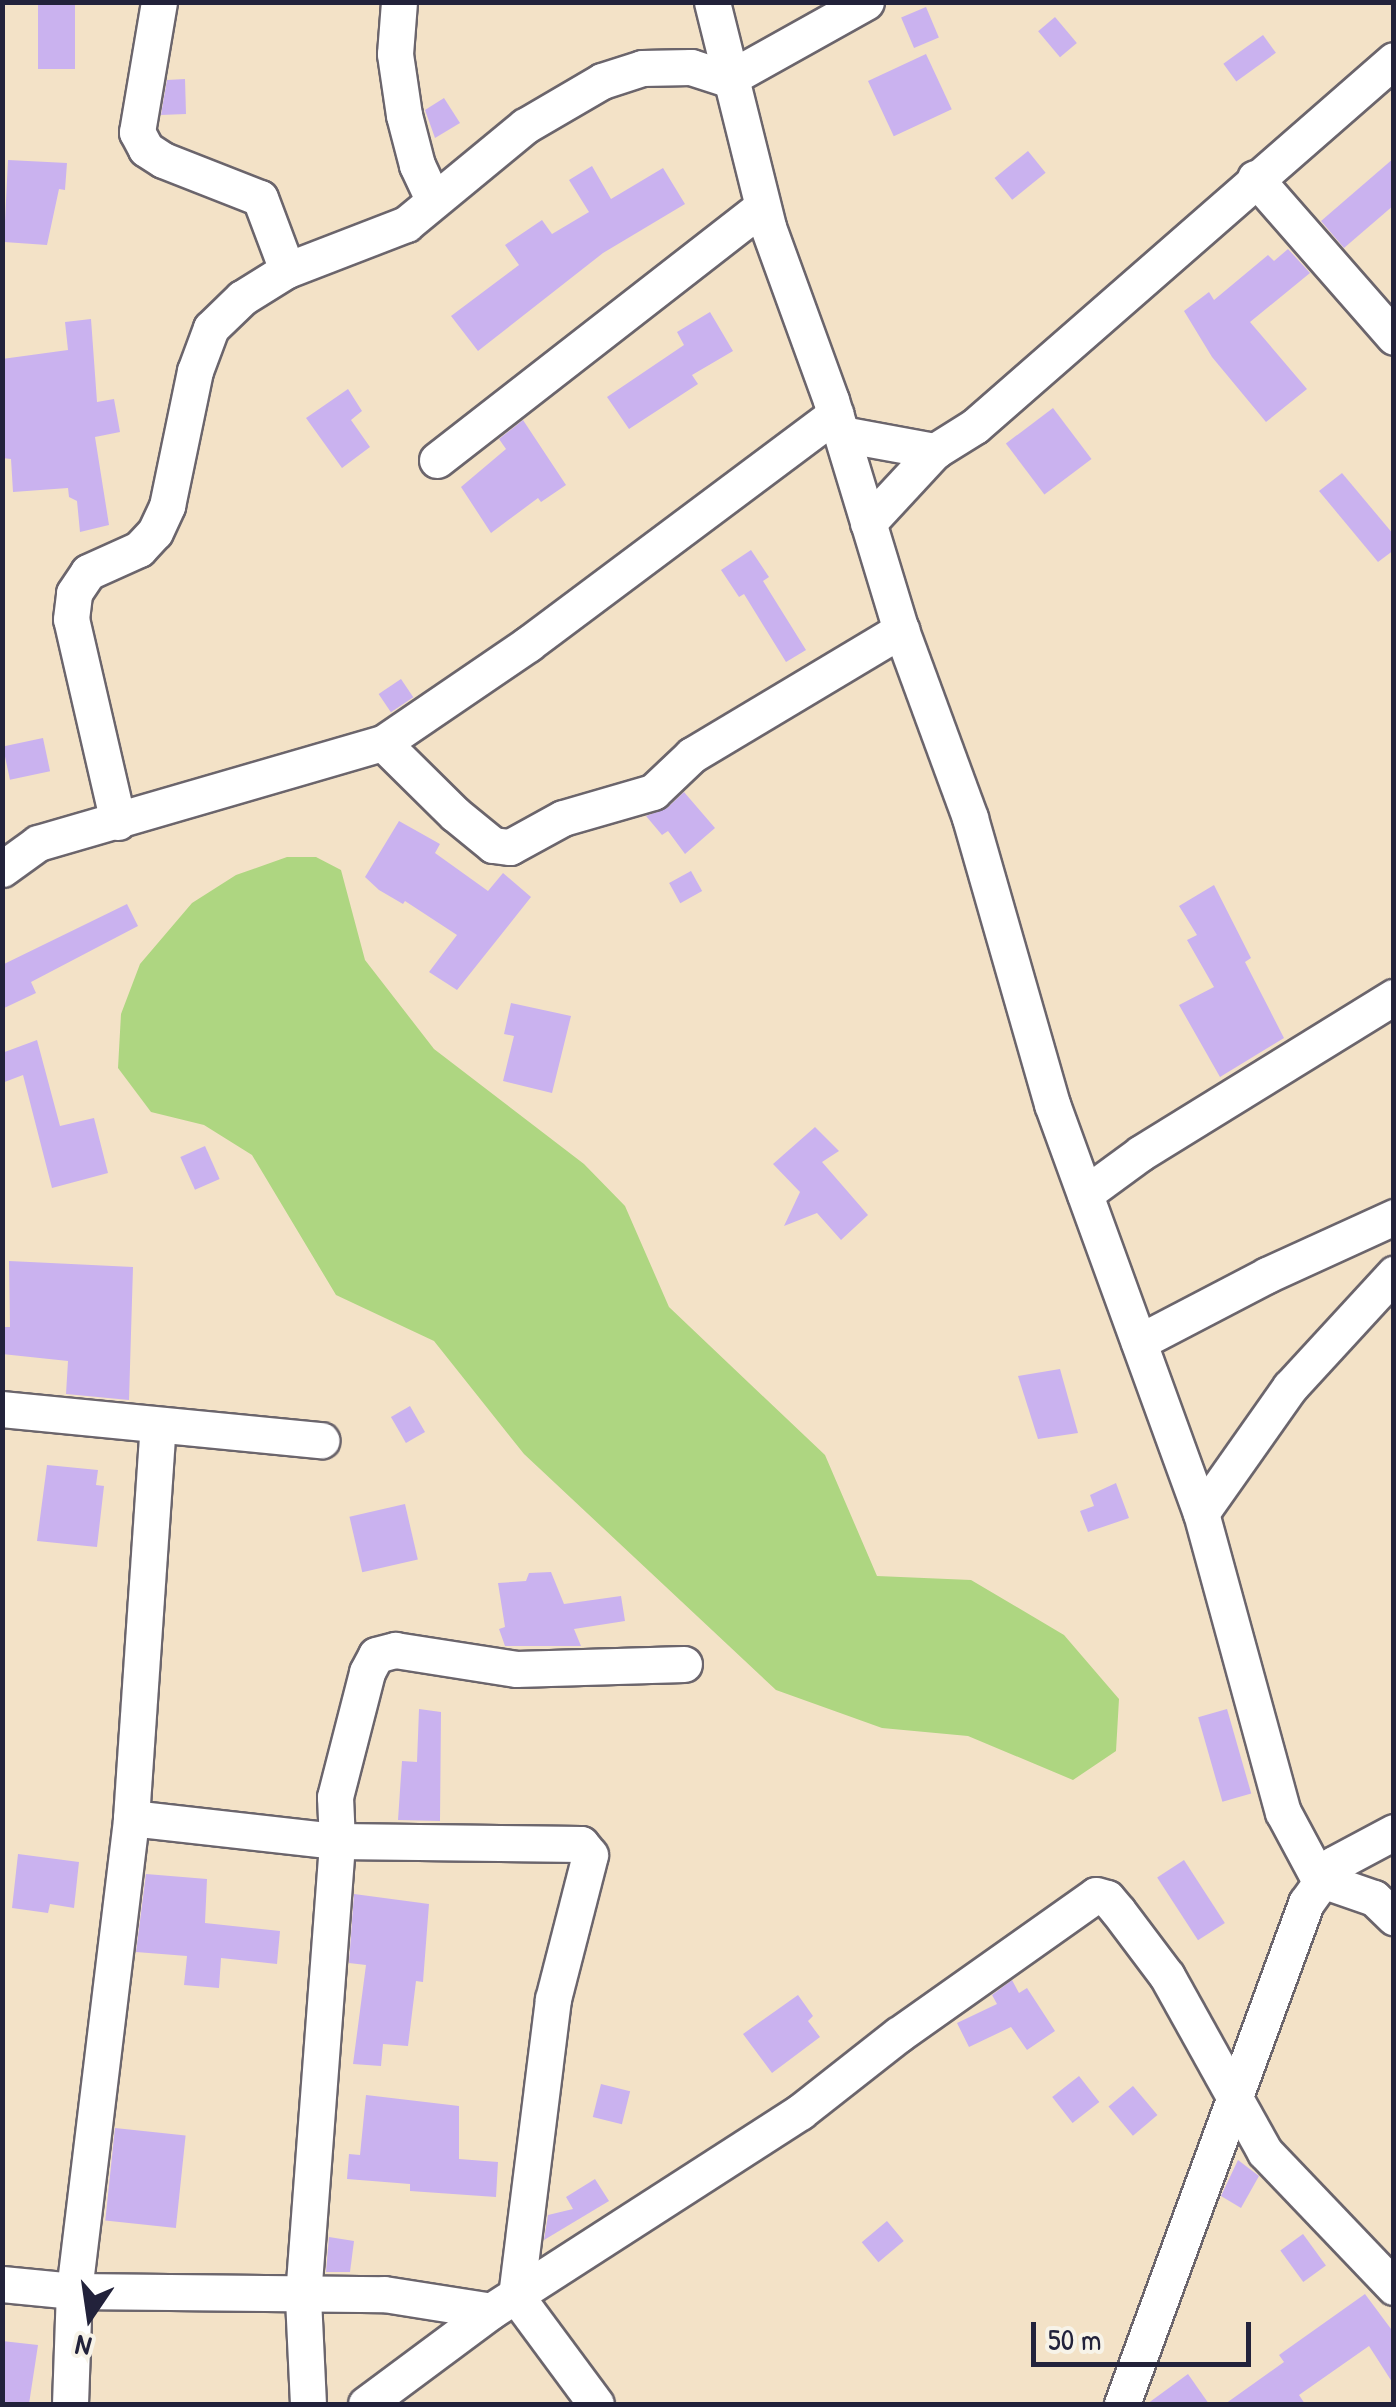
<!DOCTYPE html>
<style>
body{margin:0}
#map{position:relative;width:1396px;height:2407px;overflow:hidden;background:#f3e2c7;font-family:"Patrick Hand",sans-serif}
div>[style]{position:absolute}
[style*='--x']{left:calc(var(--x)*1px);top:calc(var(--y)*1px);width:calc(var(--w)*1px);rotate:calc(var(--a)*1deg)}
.green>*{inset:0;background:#aed681}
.building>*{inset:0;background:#cab2ef;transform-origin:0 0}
.roads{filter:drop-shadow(2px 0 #6b656c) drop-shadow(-2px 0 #6b656c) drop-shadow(0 2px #6b656c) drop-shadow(0 -2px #6b656c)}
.street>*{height:35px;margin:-17.5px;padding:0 17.5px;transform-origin:17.5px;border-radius:17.5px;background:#fff}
span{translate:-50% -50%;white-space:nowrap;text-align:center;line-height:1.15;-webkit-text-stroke:9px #f7f3e8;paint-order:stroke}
.frame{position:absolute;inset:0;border:5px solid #22223b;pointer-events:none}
.north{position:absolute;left:40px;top:2267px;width:100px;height:100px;-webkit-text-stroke:8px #f7f3e8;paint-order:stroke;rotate:193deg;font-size:28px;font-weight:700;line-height:40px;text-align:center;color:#22223b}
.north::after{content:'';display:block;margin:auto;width:35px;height:45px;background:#22223b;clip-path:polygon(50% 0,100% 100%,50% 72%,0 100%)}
.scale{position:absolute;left:1031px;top:2322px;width:220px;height:45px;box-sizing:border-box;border:5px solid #22223b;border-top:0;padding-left:12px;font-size:30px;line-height:35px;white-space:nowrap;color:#22223b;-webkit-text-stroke:8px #f7f3e8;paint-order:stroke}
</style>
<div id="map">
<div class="green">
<div style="clip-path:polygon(287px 857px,316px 857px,341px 870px,365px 960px,434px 1049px,584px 1164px,625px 1206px,669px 1307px,825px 1455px,877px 1576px,971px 1580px,1064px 1635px,1119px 1699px,1116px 1751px,1073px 1780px,968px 1736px,882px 1728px,776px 1690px,524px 1454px,434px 1341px,336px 1295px,252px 1155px,204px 1125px,151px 1112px,118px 1068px,121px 1014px,140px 964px,192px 903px,236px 875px)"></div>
</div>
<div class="building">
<div style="left:38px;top:2px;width:37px;height:67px"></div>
<div style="left:926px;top:7px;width:33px;height:27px;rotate:67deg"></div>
<div style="left:1055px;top:17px;width:34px;height:22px;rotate:50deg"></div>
<div style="left:1263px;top:35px;width:22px;height:49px;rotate:54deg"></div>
<div style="left:926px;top:54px;width:61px;height:64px;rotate:65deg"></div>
<div style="clip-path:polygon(185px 79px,186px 114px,161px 115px,167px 80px)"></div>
<div style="clip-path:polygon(444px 98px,460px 123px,435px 138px,425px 110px)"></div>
<div style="left:1028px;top:151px;width:28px;height:43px;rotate:51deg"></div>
<div style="clip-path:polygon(1394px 158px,1394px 205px,1344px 248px,1321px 221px)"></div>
<div style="clip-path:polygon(8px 160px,67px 163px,65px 190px,59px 189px,47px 245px,4px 242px)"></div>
<div style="clip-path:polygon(592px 166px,611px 199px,663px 168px,685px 204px,603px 253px,478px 351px,451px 316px,519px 265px,505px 245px,542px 220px,552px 234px,589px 212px,569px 180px)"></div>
<div style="clip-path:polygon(1288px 249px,1310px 273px,1250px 322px,1307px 389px,1266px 422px,1212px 357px,1184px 311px,1209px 292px,1214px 300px,1268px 255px,1274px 261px)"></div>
<div style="clip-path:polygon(710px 312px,733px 351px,692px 375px,698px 384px,629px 429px,607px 397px,684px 345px,677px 332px)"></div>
<div style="clip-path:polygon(91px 319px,97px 402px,114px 399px,120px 432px,95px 437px,109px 525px,80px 532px,77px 501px,69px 497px,68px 488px,13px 492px,11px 459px,2px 458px,2px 359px,68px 350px,65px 322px)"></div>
<div style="clip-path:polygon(348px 389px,362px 411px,351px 420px,370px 447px,342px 468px,306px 418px)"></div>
<div style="left:1053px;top:408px;width:64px;height:59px;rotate:53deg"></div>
<div style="clip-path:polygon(523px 420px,566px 485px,541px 502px,538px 498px,491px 533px,461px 487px,506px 449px,499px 439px)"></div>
<div style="clip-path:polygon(1342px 473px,1394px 535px,1394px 550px,1378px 562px,1319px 491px)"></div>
<div style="clip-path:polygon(751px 550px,769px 577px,763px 581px,806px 650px,786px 662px,744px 594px,739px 597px,721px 570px)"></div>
<div style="left:401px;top:679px;width:22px;height:27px;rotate:56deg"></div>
<div style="left:43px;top:738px;width:34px;height:41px;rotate:78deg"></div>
<div style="clip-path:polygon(684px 792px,715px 828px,685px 854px,668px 831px,662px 835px,646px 816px,667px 808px)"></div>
<div style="clip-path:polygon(399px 821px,440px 844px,435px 853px,488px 891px,503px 873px,531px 897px,457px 990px,429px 972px,457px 935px,405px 901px,403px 904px,379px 890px,365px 877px)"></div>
<div style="left:691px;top:871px;width:23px;height:25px;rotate:61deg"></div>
<div style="clip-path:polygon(1214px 885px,1251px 958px,1245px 962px,1284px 1038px,1220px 1077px,1179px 1005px,1214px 987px,1187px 940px,1197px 935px,1179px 906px)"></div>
<div style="clip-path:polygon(127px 904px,138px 926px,31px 982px,36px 993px,2px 1009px,2px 965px)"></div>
<div style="clip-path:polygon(511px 1003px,571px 1016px,552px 1093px,503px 1081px,514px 1036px,504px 1034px)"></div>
<div style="clip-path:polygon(37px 1040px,60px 1126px,94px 1118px,108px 1173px,52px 1188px,23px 1075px,2px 1083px,2px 1053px)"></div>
<div style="clip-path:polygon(815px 1127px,839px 1151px,822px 1162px,868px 1215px,841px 1240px,817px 1213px,784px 1226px,800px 1192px,773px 1164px)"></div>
<div style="left:205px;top:1146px;width:36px;height:27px;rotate:66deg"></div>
<div style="clip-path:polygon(9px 1261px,133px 1267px,129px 1400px,66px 1394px,68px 1361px,2px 1354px,2px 1327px,10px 1327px)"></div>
<div style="clip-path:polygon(1060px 1369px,1078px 1433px,1038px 1439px,1018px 1376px)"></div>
<div style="left:410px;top:1406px;width:30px;height:22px;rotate:60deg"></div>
<div style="clip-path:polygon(47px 1465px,98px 1470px,96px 1485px,104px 1486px,97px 1547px,37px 1541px)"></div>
<div style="clip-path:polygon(1116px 1483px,1129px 1518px,1088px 1532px,1080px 1511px,1094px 1506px,1090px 1495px)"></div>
<div style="left:405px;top:1504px;width:57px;height:57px;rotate:77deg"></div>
<div style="clip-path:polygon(551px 1572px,564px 1604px,621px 1596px,625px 1621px,574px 1629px,581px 1646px,505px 1646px,499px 1629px,505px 1627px,498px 1583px,526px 1581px,529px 1573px)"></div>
<div style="clip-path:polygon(419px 1709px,441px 1712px,440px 1821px,398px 1820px,402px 1761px,417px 1762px)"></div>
<div style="left:1227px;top:1709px;width:88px;height:30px;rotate:74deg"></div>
<div style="clip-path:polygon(18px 1854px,79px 1862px,74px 1908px,50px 1904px,48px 1913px,12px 1908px)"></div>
<div style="left:1184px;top:1860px;width:75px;height:32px;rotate:57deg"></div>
<div style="clip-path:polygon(146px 1874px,207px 1879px,205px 1923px,280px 1931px,277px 1964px,221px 1958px,219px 1988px,184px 1985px,187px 1956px,136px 1952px)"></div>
<div style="clip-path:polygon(354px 1894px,429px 1904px,423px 1982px,416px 1981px,408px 2046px,383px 2044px,381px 2066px,353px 2064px,366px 1965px,349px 1963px)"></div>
<div style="clip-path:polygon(1012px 1980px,1019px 1993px,1027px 1988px,1055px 2031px,1027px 2050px,1011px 2027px,969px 2047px,957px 2023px,997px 2004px,992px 1995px)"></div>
<div style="clip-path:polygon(798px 1995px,813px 2016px,808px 2021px,820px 2037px,772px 2073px,743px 2034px)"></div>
<div style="left:1079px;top:2076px;width:33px;height:34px;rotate:52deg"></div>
<div style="left:601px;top:2084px;width:30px;height:34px;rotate:14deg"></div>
<div style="left:1133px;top:2086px;width:38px;height:32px;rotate:50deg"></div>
<div style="clip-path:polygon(366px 2095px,459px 2106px,459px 2159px,498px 2162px,496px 2197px,410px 2191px,410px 2184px,347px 2179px,349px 2154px,360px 2155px)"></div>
<div style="left:115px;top:2128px;width:71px;height:93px;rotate:6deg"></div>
<div style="clip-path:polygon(1238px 2160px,1259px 2176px,1241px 2208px,1221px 2196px)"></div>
<div style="clip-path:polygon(595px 2179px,609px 2201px,544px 2240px,548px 2215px,573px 2209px,566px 2197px)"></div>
<div style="left:887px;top:2221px;width:26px;height:33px;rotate:50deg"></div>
<div style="left:1303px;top:2234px;width:39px;height:28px;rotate:54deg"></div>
<div style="clip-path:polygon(329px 2237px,354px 2241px,350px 2272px,326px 2272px)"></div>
<div style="clip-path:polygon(1365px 2294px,1394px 2333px,1394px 2385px,1369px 2346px,1299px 2395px,1305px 2404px,1225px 2404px,1284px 2362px,1279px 2355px)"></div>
<div style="clip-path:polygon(2px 2341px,38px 2345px,29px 2404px,2px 2404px)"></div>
<div style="clip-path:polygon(1188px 2374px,1209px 2404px,1147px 2404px)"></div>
</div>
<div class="roads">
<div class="street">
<div style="--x:159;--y:2;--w:132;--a:99.6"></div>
<div style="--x:137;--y:132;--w:19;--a:62"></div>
<div style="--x:146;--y:149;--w:20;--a:33"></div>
<div style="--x:163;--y:160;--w:104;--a:21.4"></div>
<div style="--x:260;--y:198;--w:77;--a:69.4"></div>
<div style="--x:399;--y:2;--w:52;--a:94.4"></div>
<div style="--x:395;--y:54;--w:62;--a:81.6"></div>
<div style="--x:404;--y:115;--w:52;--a:75.4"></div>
<div style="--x:417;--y:165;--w:38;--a:65"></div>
<div style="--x:712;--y:2;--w:232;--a:76"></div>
<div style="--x:768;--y:227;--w:184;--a:70"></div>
<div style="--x:831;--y:400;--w:240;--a:73.1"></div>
<div style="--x:901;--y:630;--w:200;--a:69.8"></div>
<div style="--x:970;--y:818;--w:298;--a:74"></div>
<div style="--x:1052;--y:1104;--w:435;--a:70"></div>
<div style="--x:1201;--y:1513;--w:310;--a:74.7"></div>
<div style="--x:1283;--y:1812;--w:76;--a:61.8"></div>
<div style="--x:1319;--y:1879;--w:58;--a:19.1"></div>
<div style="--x:1374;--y:1898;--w:28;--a:44"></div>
<div style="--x:728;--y:79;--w:158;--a:-29.2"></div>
<div style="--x:1255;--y:178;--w:211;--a:48.8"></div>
<div style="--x:842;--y:434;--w:95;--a:10.4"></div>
<div style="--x:437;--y:460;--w:412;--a:-37.9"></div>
<div style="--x:868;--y:523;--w:98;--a:-47.1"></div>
<div style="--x:935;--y:451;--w:47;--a:-32"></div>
<div style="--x:975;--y:426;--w:556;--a:-41.14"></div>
<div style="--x:383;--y:743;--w:101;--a:44.6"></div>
<div style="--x:455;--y:814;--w:49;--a:39.2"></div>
<div style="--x:493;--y:845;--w:17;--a:7"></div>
<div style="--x:510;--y:847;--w:60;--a:-28.7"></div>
<div style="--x:563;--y:818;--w:94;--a:-16.1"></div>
<div style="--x:653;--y:792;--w:54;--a:-43.5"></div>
<div style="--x:692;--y:755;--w:244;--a:-30.9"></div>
<div style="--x:118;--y:822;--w:208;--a:-103"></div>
<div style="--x:71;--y:619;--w:26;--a:-83"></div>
<div style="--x:74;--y:593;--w:25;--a:-56"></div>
<div style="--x:88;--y:572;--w:56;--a:-24.3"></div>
<div style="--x:139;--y:549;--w:23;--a:-47"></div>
<div style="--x:155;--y:532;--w:29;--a:-65"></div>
<div style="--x:167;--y:506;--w:138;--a:-78.3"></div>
<div style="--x:195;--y:371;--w:46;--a:-69.6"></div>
<div style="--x:211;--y:328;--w:43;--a:-44.1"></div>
<div style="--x:242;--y:298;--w:53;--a:-31.9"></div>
<div style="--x:287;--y:270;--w:128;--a:-21.1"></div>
<div style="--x:406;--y:224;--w:154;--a:-39.5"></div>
<div style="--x:525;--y:126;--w:89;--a:-30.3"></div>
<div style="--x:602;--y:81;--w:42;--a:-18"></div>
<div style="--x:642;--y:68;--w:49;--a:-1.2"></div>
<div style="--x:691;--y:67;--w:39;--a:18"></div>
<div style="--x:2;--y:869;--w:44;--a:-35.8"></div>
<div style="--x:38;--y:843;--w:359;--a:-16.2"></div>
<div style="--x:383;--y:743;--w:176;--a:-34.3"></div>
<div style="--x:528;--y:644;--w:384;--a:-36.8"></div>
<div style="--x:1085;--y:1194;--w:69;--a:-36.2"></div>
<div style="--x:1141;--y:1153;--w:297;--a:-31.7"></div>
<div style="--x:1139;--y:1342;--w:144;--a:-27.6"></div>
<div style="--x:1267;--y:1275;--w:140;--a:-24.5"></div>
<div style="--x:2;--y:1409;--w:321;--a:5.6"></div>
<div style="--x:1201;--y:1513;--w:154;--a:-54.8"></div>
<div style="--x:1290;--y:1387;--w:154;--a:-47.4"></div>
<div style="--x:131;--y:1818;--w:207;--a:6.4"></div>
<div style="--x:337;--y:1841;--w:244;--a:0.7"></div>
<div style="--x:581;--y:1844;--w:14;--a:51"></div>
<div style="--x:590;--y:1855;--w:149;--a:104.4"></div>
<div style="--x:553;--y:1999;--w:299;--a:97.1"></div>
<div style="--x:516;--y:2296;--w:134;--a:53.5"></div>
<div style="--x:2;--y:2284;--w:72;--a:5.6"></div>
<div style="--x:74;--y:2291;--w:310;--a:0.6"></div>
<div style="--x:384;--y:2294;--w:108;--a:9"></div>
<div style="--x:70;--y:2404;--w:113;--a:-88"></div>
<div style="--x:74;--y:2291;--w:476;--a:-83.1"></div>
<div style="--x:131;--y:1818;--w:393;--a:-86.1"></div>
<div style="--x:308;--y:2404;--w:108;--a:-92.7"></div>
<div style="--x:303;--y:2296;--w:456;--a:-85.7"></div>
<div style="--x:337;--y:1841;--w:44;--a:-92.6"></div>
<div style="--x:335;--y:1797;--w:129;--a:-75.6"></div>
<div style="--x:367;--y:1672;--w:19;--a:-62"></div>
<div style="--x:376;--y:1655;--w:20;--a:-15"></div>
<div style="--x:395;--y:1650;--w:122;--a:8.9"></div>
<div style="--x:516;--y:1669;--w:168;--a:-1.7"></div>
<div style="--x:366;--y:2404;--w:156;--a:-36.6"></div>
<div style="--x:491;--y:2311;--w:368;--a:-32.8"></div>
<div style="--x:800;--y:2112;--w:125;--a:-38.2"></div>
<div style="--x:898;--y:2035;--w:242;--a:-35.3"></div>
<div style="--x:1096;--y:1895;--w:11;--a:15"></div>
<div style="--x:1107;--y:1898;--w:17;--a:50"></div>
<div style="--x:1118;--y:1911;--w:81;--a:53"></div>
<div style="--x:1167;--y:1976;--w:201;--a:60.9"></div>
<div style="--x:1265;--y:2152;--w:187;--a:46.3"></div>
<div style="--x:1122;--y:2404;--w:534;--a:-69.83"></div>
<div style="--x:1306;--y:1903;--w:48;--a:-54.3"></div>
<div style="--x:1334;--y:1864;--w:68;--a:-28.1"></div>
</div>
</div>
<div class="frame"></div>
<div class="north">N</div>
<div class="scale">50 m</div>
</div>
